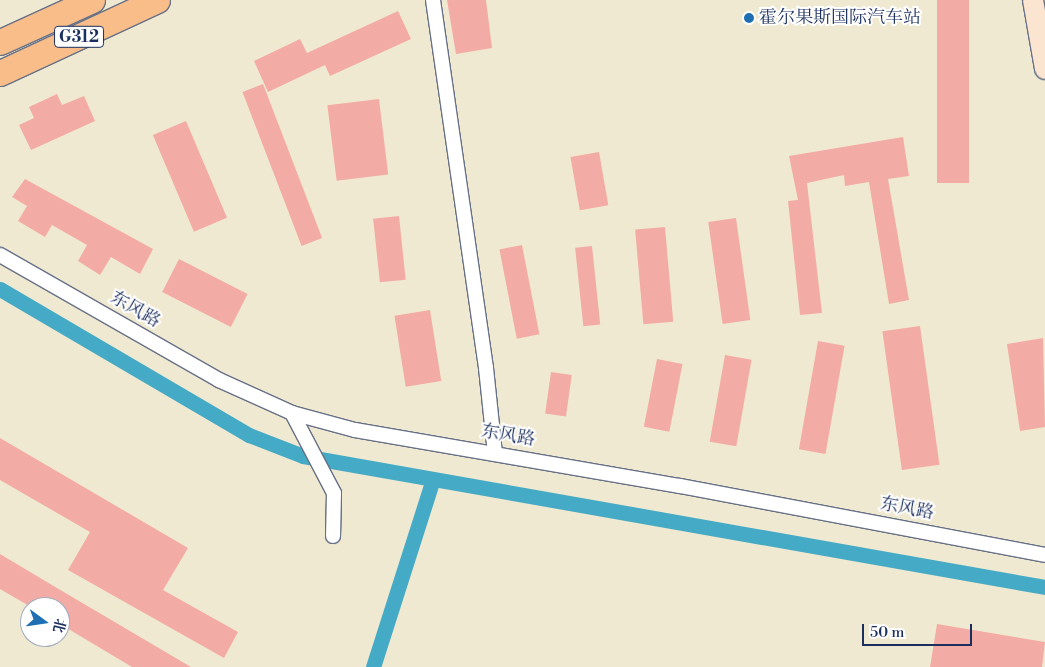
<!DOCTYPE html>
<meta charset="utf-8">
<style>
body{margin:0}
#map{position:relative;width:1045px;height:667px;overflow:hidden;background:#f0e9d1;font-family:"Libre Bodoni","Noto Serif SC",serif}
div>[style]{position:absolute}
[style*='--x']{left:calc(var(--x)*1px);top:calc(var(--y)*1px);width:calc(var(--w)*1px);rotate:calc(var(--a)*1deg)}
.canal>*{height:15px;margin:-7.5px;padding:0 7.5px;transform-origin:7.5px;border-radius:7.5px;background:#45aac5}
.building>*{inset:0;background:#f3aca5;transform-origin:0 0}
.roads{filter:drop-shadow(1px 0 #667086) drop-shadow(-1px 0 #667086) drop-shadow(0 1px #667086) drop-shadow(0 -1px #667086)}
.street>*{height:14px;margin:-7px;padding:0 7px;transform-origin:7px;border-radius:7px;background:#fff}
.secondary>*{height:20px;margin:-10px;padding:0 10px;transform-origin:10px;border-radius:10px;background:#fce5d0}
.highway>*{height:25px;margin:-12.5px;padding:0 12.5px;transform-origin:12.5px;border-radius:12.5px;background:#f8bd89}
.dots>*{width:14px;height:14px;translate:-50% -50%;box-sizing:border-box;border:2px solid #fff;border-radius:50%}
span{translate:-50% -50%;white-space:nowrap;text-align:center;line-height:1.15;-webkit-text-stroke:4px #fff;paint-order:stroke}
.shield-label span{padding:1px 4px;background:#fff;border:1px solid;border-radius:4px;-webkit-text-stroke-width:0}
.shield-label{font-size:16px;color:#1b2f5e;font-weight:700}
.poi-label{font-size:18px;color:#1b2f5e}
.left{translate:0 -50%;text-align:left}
.street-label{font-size:18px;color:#1b2f5e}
.north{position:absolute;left:20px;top:597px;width:50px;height:50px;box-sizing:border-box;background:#fff;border:1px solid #a4acbf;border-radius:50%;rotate:104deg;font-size:14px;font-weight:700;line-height:20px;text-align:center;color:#1b2f5e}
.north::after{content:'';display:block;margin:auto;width:18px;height:22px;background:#1f6fb2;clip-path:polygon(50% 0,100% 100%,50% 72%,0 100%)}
.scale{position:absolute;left:862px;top:624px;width:110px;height:22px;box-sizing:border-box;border:2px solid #1b2f5e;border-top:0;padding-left:6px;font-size:15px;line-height:18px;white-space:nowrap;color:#1b2f5e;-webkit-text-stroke:4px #fff;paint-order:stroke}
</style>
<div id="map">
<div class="canal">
<div style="--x:0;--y:289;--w:289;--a:30.4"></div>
<div style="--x:249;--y:435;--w:58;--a:21.3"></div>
<div style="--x:303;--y:456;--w:753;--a:10.01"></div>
<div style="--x:373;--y:667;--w:197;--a:-72.3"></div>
</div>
<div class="building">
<div style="clip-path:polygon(447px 0,486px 0,492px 48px,456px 54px)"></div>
<div style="left:937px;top:0;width:32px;height:183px"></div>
<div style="clip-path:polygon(398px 11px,411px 39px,330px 76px,325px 65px,268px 92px,254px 61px,300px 39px,307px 53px)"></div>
<div style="left:263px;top:84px;width:165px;height:22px;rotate:69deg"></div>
<div style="clip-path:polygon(57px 94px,62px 105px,84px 96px,95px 121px,31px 150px,19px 125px,34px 118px,29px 107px)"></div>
<div style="left:379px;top:99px;width:76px;height:52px;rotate:83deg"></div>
<div style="left:186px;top:121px;width:105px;height:36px;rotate:67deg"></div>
<div style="clip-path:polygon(903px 137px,909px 176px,888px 179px,909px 300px,889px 304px,869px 182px,845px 186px,844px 175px,807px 183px,822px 313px,800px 315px,788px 201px,798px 200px,789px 156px)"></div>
<div style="left:599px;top:152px;width:54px;height:29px;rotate:80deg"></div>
<div style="clip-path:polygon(25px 179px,153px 249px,140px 274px,111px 257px,100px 275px,78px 261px,87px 245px,52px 225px,45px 237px,18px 221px,27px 206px,12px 197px)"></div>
<div style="left:399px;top:216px;width:64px;height:26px;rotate:84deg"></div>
<div style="left:736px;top:218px;width:103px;height:28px;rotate:82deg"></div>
<div style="left:665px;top:227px;width:95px;height:30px;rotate:85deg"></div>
<div style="left:522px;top:245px;width:91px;height:23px;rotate:79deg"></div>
<div style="left:592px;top:246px;width:79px;height:17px;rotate:84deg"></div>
<div style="left:179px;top:259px;width:77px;height:37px;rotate:27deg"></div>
<div style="left:430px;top:310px;width:72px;height:36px;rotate:81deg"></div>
<div style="left:920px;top:326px;width:140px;height:38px;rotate:82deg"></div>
<div style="clip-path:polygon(1043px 338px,1045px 427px,1020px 431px,1007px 344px)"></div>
<div style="left:818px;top:341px;width:27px;height:110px;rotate:10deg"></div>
<div style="left:725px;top:355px;width:27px;height:88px;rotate:10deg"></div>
<div style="left:657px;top:359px;width:26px;height:69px;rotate:11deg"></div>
<div style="left:551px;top:372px;width:21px;height:42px;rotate:8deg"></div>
<div style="clip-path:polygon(0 438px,188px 548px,163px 590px,238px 632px,224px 658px,68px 570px,90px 532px,0 480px)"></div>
<div style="clip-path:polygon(0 554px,57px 588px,191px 667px,132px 667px,60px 624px,60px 607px,31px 607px,0 589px)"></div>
<div style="clip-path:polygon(937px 624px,1045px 642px,1042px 667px,930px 667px)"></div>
</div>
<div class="roads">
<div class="street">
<div style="--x:433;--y:0;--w:372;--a:81.8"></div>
<div style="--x:486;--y:368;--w:85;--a:84"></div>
<div style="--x:0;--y:255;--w:252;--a:29.7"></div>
<div style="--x:219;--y:380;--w:80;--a:24.3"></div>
<div style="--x:292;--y:413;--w:65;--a:15.1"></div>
<div style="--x:355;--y:430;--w:330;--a:9.8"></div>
<div style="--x:680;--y:486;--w:371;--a:10.7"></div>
<div style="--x:292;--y:413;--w:90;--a:62.3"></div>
<div style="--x:334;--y:493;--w:43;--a:91.3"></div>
</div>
<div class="secondary">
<div style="--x:1033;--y:0;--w:70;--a:80.1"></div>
</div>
<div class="highway">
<div style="--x:0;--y:42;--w:101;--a:-24.5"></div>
<div style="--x:0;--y:73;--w:173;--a:-24.9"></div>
</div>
</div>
<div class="dots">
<div style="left:749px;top:18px;background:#1f6fb2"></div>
</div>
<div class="shield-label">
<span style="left:79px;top:37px">G312</span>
</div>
<div class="poi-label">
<span class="left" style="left:759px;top:18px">霍尔果斯国际汽车站</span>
</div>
<div class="street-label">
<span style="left:135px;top:310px;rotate:30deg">东风路</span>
<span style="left:508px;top:436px;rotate:10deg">东风路</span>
<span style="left:907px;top:509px;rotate:11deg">东风路</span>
</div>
<div class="north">北</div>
<div class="scale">50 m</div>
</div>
